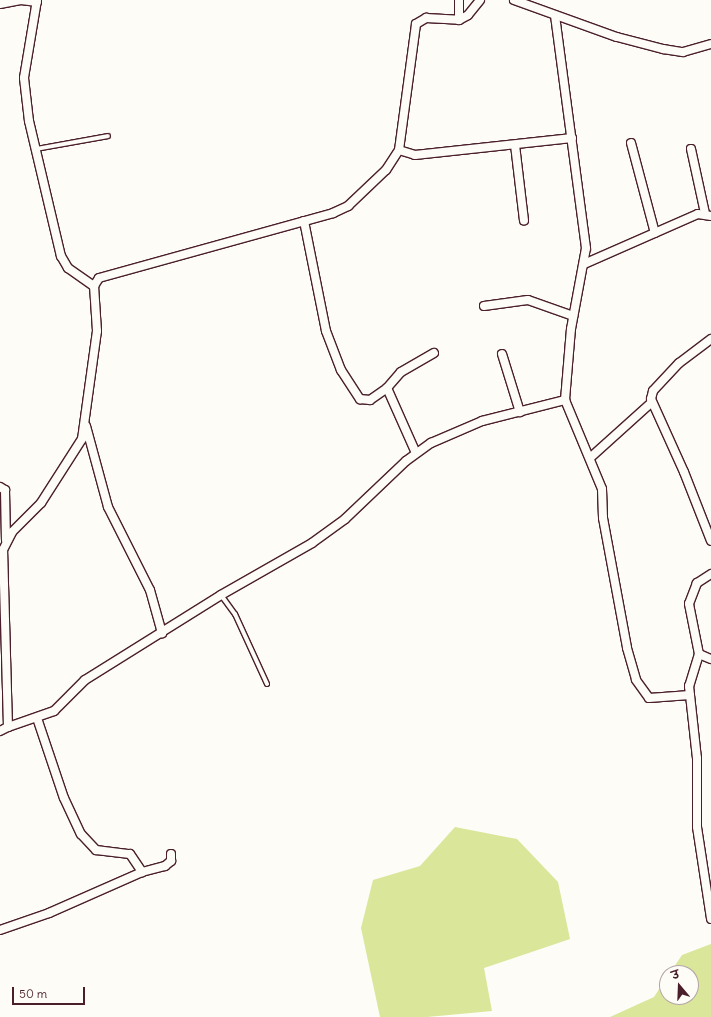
<!DOCTYPE html>
<meta charset="utf-8">
<style>
body{margin:0}
#map{position:relative;width:711px;height:1017px;overflow:hidden;background:#fdfcf7;font-family:Delius,"Playpen Sans Deva",sans-serif}
div>[style]{position:absolute}
[style*='--x']{left:calc(var(--x)*1px);top:calc(var(--y)*1px);width:calc(var(--w)*1px);rotate:calc(var(--a)*1deg)}
.green>*{inset:0;background:#dae699}
.roads{filter:drop-shadow(1px 0 #4a1f2b) drop-shadow(-1px 0 #4a1f2b) drop-shadow(0 1px #4a1f2b) drop-shadow(0 -1px #4a1f2b)}
.service>*{height:4px;margin:-2px;padding:0 2px;transform-origin:2px;border-radius:2px;background:#fdfcf7}
.minor>*{height:8px;margin:-4px;padding:0 4px;transform-origin:4px;border-radius:4px;background:#fdfcf7}
span{translate:-50% -50%;white-space:nowrap;text-align:center;line-height:1.15;-webkit-text-stroke:3px #fdfcf7;paint-order:stroke}
.north{position:absolute;left:659px;top:965px;width:40px;height:40px;box-sizing:border-box;background:#fdfcf7;border:1px solid #b5a4a5;border-radius:50%;rotate:341deg;font-size:11px;font-weight:700;line-height:16px;text-align:center;color:#4a1f2b}
.north::after{content:'';display:block;margin:auto;width:14px;height:18px;background:#4a1f2b;clip-path:polygon(50% 0,100% 100%,50% 72%,0 100%)}
.scale{position:absolute;left:12px;top:987px;width:73px;height:18px;box-sizing:border-box;border:2px solid #4a1f2b;border-top:0;padding-left:5px;font-size:12px;line-height:14px;white-space:nowrap;color:#4a1f2b;-webkit-text-stroke:3px #fdfcf7;paint-order:stroke}
</style>
<div id="map">
<div class="green">
<div style="clip-path:polygon(455px 827px,517px 839px,558px 882px,570px 939px,484px 968px,492px 1011px,427px 1017px,380px 1017px,361px 928px,373px 880px,420px 866px)"></div>
<div style="clip-path:polygon(711px 944px,711px 1017px,610px 1017px,654px 997px,667px 977px,667px 997px,691px 997px,691px 973px,670px 973px,682px 955px)"></div>
</div>
<div class="roads">
<div class="service">
<div style="--x:36;--y:149;--w:73;--a:-10.2"></div>
<div style="--x:221;--y:595;--w:24;--a:54"></div>
<div style="--x:235;--y:614;--w:77;--a:65.4"></div>
</div>
<div class="minor">
<div style="--x:37;--y:0;--w:79;--a:99.5"></div>
<div style="--x:24;--y:78;--w:43;--a:83.4"></div>
<div style="--x:29;--y:121;--w:139;--a:76.7"></div>
<div style="--x:61;--y:256;--w:14;--a:60"></div>
<div style="--x:68;--y:268;--w:32;--a:35"></div>
<div style="--x:514;--y:0;--w:109;--a:19.8"></div>
<div style="--x:617;--y:37;--w:48;--a:14.6"></div>
<div style="--x:663;--y:49;--w:20;--a:9"></div>
<div style="--x:683;--y:52;--w:29;--a:-16"></div>
<div style="--x:0;--y:4;--w:21;--a:-11"></div>
<div style="--x:21;--y:0;--w:16;--a:7"></div>
<div style="--x:459;--y:20;--w:20;--a:-90"></div>
<div style="--x:631;--y:143;--w:93;--a:75.1"></div>
<div style="--x:515;--y:145;--w:76;--a:83.2"></div>
<div style="--x:691;--y:149;--w:66;--a:77.7"></div>
<div style="--x:399;--y:150;--w:17;--a:17"></div>
<div style="--x:415;--y:155;--w:158;--a:-6.2"></div>
<div style="--x:304;--y:221;--w:112;--a:78.7"></div>
<div style="--x:326;--y:331;--w:42;--a:69"></div>
<div style="--x:341;--y:370;--w:35;--a:57"></div>
<div style="--x:360;--y:399;--w:10;--a:6"></div>
<div style="--x:370;--y:400;--w:21;--a:-35"></div>
<div style="--x:387;--y:388;--w:21;--a:-49"></div>
<div style="--x:401;--y:372;--w:38;--a:-30"></div>
<div style="--x:584;--y:264;--w:124;--a:-23.7"></div>
<div style="--x:698;--y:214;--w:13;--a:9"></div>
<div style="--x:484;--y:306;--w:44;--a:-7.8"></div>
<div style="--x:528;--y:300;--w:48;--a:19.6"></div>
<div style="--x:711;--y:339;--w:40;--a:143"></div>
<div style="--x:679;--y:363;--w:38;--a:133"></div>
<div style="--x:653;--y:391;--w:8;--a:104"></div>
<div style="--x:651;--y:399;--w:80;--a:65.7"></div>
<div style="--x:684;--y:472;--w:74;--a:68.6"></div>
<div style="--x:502;--y:354;--w:61;--a:72.8"></div>
<div style="--x:387;--y:388;--w:71;--a:66"></div>
<div style="--x:565;--y:400;--w:96;--a:67.4"></div>
<div style="--x:602;--y:489;--w:29;--a:88"></div>
<div style="--x:603;--y:518;--w:132;--a:79.5"></div>
<div style="--x:627;--y:648;--w:33;--a:74"></div>
<div style="--x:636;--y:680;--w:22;--a:54"></div>
<div style="--x:649;--y:698;--w:41;--a:-4.2"></div>
<div style="--x:86;--y:426;--w:84;--a:74.8"></div>
<div style="--x:108;--y:507;--w:93;--a:63.2"></div>
<div style="--x:150;--y:590;--w:45;--a:74.4"></div>
<div style="--x:591;--y:457;--w:82;--a:-42"></div>
<div style="--x:0;--y:487;--w:6;--a:31"></div>
<div style="--x:5;--y:490;--w:50;--a:88.9"></div>
<div style="--x:711;--y:574;--w:17;--a:147"></div>
<div style="--x:697;--y:583;--w:22;--a:111"></div>
<div style="--x:689;--y:604;--w:51;--a:78.7"></div>
<div style="--x:699;--y:654;--w:34;--a:107"></div>
<div style="--x:689;--y:686;--w:72;--a:83.7"></div>
<div style="--x:697;--y:758;--w:69;--a:90"></div>
<div style="--x:697;--y:827;--w:93;--a:81.3"></div>
<div style="--x:699;--y:654;--w:13;--a:23"></div>
<div style="--x:37;--y:718;--w:84;--a:71.4"></div>
<div style="--x:64;--y:798;--w:40;--a:65"></div>
<div style="--x:81;--y:834;--w:22;--a:47"></div>
<div style="--x:96;--y:850;--w:34;--a:7"></div>
<div style="--x:130;--y:854;--w:22;--a:56"></div>
<div style="--x:8;--y:727;--w:49;--a:-19.2"></div>
<div style="--x:54;--y:711;--w:44;--a:-45"></div>
<div style="--x:85;--y:680;--w:160;--a:-32"></div>
<div style="--x:221;--y:595;--w:105;--a:-29.7"></div>
<div style="--x:312;--y:543;--w:41;--a:-36"></div>
<div style="--x:345;--y:519;--w:84;--a:-43.6"></div>
<div style="--x:406;--y:461;--w:31;--a:-36"></div>
<div style="--x:431;--y:443;--w:56;--a:-23.3"></div>
<div style="--x:482;--y:421;--w:86;--a:-14.2"></div>
<div style="--x:565;--y:400;--w:71;--a:-85.2"></div>
<div style="--x:571;--y:329;--w:82;--a:-79.5"></div>
<div style="--x:586;--y:248;--w:234;--a:-97.6"></div>
<div style="--x:0;--y:731;--w:9;--a:-27"></div>
<div style="--x:8;--y:727;--w:177;--a:-91.6"></div>
<div style="--x:3;--y:550;--w:20;--a:-63"></div>
<div style="--x:12;--y:532;--w:41;--a:-45"></div>
<div style="--x:41;--y:503;--w:76;--a:-57.4"></div>
<div style="--x:82;--y:439;--w:109;--a:-82.1"></div>
<div style="--x:97;--y:331;--w:45;--a:-93.8"></div>
<div style="--x:94;--y:286;--w:9;--a:-58"></div>
<div style="--x:99;--y:278;--w:243;--a:-15.5"></div>
<div style="--x:333;--y:213;--w:17;--a:-25"></div>
<div style="--x:348;--y:206;--w:52;--a:-43.5"></div>
<div style="--x:386;--y:170;--w:24;--a:-57"></div>
<div style="--x:399;--y:150;--w:127;--a:-82.3"></div>
<div style="--x:416;--y:24;--w:12;--a:-31"></div>
<div style="--x:426;--y:18;--w:33;--a:3"></div>
<div style="--x:459;--y:20;--w:10;--a:-29"></div>
<div style="--x:468;--y:15;--w:19;--a:-51"></div>
<div style="--x:0;--y:930;--w:52;--a:-19.1"></div>
<div style="--x:49;--y:913;--w:102;--a:-23.8"></div>
<div style="--x:142;--y:872;--w:24;--a:-15"></div>
<div style="--x:165;--y:866;--w:8;--a:-40"></div>
<div style="--x:171;--y:861;--w:7;--a:-90"></div>
</div>
</div>
<div class="north">उ</div>
<div class="scale">50 m</div>
</div>
